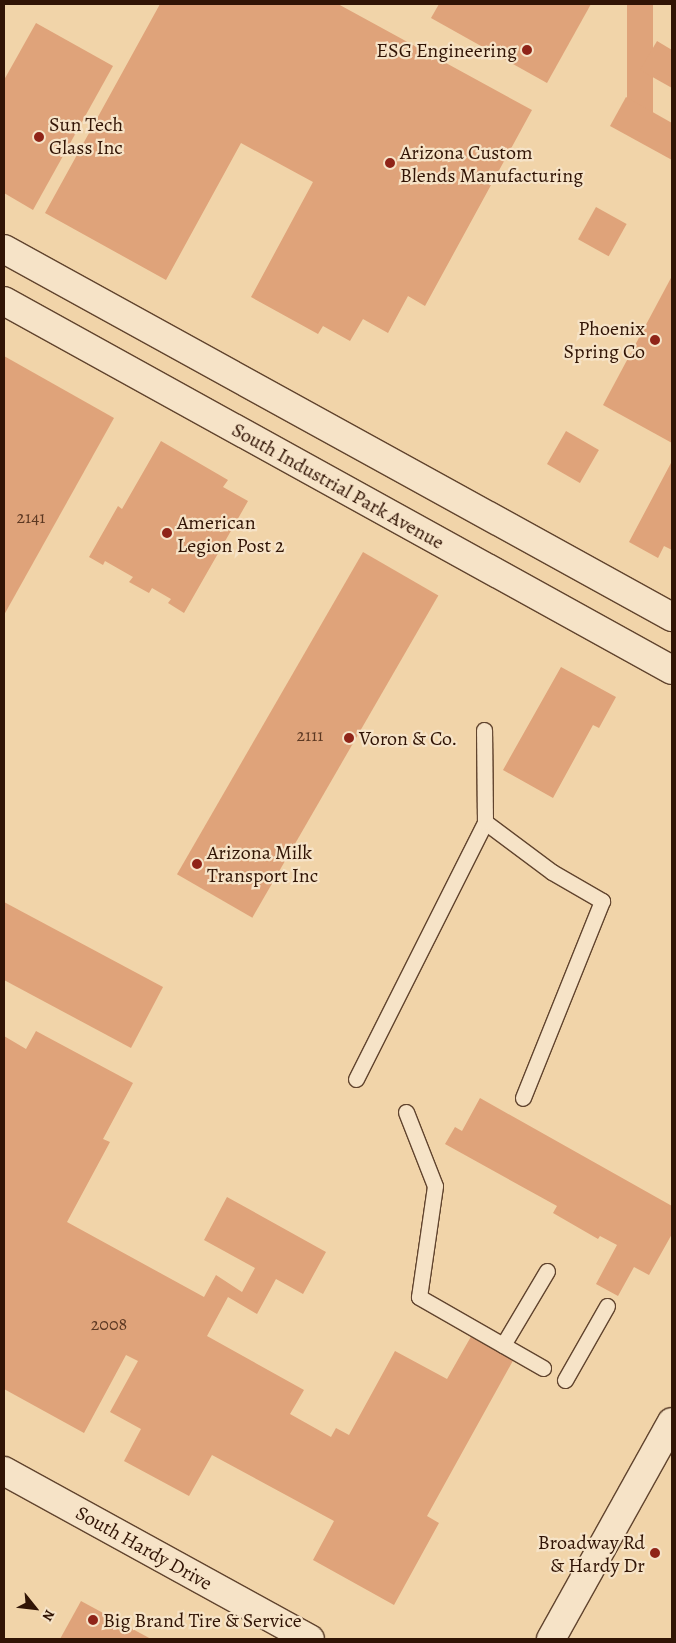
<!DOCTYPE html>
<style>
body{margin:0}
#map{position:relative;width:676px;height:1643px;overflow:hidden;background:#f1d4a9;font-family:Alegreya,serif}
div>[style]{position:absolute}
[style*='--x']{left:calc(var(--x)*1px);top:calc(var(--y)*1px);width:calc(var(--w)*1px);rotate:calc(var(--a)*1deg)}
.building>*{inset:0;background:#dfa37a;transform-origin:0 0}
.roads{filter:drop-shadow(1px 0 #61442e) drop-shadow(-1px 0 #61442e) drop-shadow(0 1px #61442e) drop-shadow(0 -1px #61442e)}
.lane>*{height:15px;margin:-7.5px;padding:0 7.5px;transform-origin:7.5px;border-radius:7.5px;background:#f6e3c7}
.street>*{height:28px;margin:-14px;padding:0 14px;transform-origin:14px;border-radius:14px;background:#f6e3c7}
.secondary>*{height:28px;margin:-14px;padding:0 14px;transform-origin:14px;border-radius:14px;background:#f6e3c7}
.dots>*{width:14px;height:14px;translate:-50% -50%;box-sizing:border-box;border:2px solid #f6e3c7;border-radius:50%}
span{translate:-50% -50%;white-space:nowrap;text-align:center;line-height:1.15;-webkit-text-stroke:4.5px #f6e3c7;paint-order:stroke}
.number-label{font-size:18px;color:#5c3822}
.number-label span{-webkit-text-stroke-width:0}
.poi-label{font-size:20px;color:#311405}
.right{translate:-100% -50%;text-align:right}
.left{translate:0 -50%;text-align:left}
.street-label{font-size:20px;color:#311405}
.frame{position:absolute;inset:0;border:5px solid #311405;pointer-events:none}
.north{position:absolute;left:10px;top:1583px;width:50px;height:50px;-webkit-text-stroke:4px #f6e3c7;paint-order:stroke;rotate:119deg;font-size:14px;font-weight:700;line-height:20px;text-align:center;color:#311405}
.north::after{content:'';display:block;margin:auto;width:18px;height:22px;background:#311405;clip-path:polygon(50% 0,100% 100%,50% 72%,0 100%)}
</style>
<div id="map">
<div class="building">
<div style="clip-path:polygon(160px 4px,338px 4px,532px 110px,425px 306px,408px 296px,388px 333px,363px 319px,350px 341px,323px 326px,318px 334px,251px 297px,313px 182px,241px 143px,166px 280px,45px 213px)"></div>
<div style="clip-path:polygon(439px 4px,591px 4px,547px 83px,431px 18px)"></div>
<div style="left:627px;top:4px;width:26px;height:116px"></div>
<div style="clip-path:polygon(36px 23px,113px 66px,33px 210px,4px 193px,4px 80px)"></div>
<div style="clip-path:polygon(657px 41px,672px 50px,672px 88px,640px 70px)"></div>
<div style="clip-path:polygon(626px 97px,672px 123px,672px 160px,610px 126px)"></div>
<div style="left:596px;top:207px;width:35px;height:37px;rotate:29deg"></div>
<div style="clip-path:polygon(672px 276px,672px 443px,603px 405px)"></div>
<div style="clip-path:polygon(4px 356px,114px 418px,4px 615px)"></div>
<div style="left:566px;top:431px;width:38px;height:38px;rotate:30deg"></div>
<div style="clip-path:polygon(161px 441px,228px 480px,223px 487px,248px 501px,184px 613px,168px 603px,171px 599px,152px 588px,149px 593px,129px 582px,133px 577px,105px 561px,103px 565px,89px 557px,118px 506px,122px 509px)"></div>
<div style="clip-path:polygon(672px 461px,672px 550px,664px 546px,658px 558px,629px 542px)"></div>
<div style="left:363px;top:552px;width:87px;height:372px;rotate:30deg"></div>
<div style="clip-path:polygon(561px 667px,616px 697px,599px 728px,593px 725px,553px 798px,503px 770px)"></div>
<div style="clip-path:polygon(4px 902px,163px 987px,131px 1048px,4px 980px)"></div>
<div style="clip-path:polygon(36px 1031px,133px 1083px,103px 1139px,110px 1142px,67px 1222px,204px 1297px,216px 1275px,242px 1292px,255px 1268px,204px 1240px,227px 1197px,326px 1252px,303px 1294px,276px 1279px,257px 1314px,228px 1297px,207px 1336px,304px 1390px,290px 1414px,331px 1437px,336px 1428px,349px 1435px,395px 1351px,447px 1379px,473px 1333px,515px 1357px,427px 1516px,439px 1523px,394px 1605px,313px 1560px,334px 1521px,212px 1455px,189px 1496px,124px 1461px,141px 1429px,110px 1412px,138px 1361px,126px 1355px,84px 1433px,4px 1389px,4px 1036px,26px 1049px)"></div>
<div style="clip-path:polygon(480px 1098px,672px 1206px,672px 1234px,649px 1275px,634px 1267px,618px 1296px,596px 1284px,617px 1245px,600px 1236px,598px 1239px,553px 1213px,557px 1206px,445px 1144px,455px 1127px,462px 1131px)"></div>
<div style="clip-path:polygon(81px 1601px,151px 1639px,60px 1639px)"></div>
</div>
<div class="roads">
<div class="lane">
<div style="--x:485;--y:822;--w:84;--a:36.7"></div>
<div style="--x:552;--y:872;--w:58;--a:30.1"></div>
<div style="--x:602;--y:901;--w:212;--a:111.9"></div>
<div style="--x:356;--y:1079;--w:288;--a:-63.3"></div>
<div style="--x:485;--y:822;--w:92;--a:-90.6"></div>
<div style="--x:406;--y:1112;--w:79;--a:68.6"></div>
<div style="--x:435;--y:1186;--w:112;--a:98.2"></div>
<div style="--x:419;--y:1297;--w:143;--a:29.8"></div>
<div style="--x:503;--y:1345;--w:86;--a:-59.3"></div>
<div style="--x:565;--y:1380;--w:85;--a:-60.4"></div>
</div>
<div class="street">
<div style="--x:4;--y:249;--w:763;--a:28.85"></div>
<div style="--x:4;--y:301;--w:763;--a:28.92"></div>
</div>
<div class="secondary">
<div style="--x:4;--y:1471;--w:349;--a:28.8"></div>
<div style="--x:551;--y:1639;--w:248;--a:-60.9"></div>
</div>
</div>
<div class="dots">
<div style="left:527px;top:50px;background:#8f2418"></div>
<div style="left:39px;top:137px;background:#8f2418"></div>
<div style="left:390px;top:163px;background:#8f2418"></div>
<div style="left:655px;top:340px;background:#8f2418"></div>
<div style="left:167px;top:533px;background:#8f2418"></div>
<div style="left:349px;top:738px;background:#8f2418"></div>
<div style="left:197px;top:864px;background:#8f2418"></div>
<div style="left:655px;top:1553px;background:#8f2418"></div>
<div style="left:93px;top:1620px;background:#8f2418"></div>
</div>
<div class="number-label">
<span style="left:31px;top:517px">2141</span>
<span style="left:310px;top:735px">2111</span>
<span style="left:109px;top:1324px">2008</span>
</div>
<div class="poi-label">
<span class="right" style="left:517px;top:50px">ESG Engineering</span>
<span class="left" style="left:49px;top:136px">Sun Tech<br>Glass Inc</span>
<span class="left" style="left:400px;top:164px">Arizona Custom<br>Blends Manufacturing</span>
<span class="right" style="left:645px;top:340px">Phoenix<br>Spring Co</span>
<span class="left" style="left:177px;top:534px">American<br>Legion Post 2</span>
<span class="left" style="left:359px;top:738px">Voron &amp; Co.</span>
<span class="left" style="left:207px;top:864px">Arizona Milk<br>Transport Inc</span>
<span class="right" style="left:645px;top:1554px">Broadway Rd<br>&amp; Hardy Dr</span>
<span class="left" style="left:103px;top:1620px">Big Brand Tire &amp; Service</span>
</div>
<div class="street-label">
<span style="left:338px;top:486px;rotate:29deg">South Industrial Park Avenue</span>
<span style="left:144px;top:1548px;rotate:29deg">South Hardy Drive</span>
</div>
<div class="frame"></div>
<div class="north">N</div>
</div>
